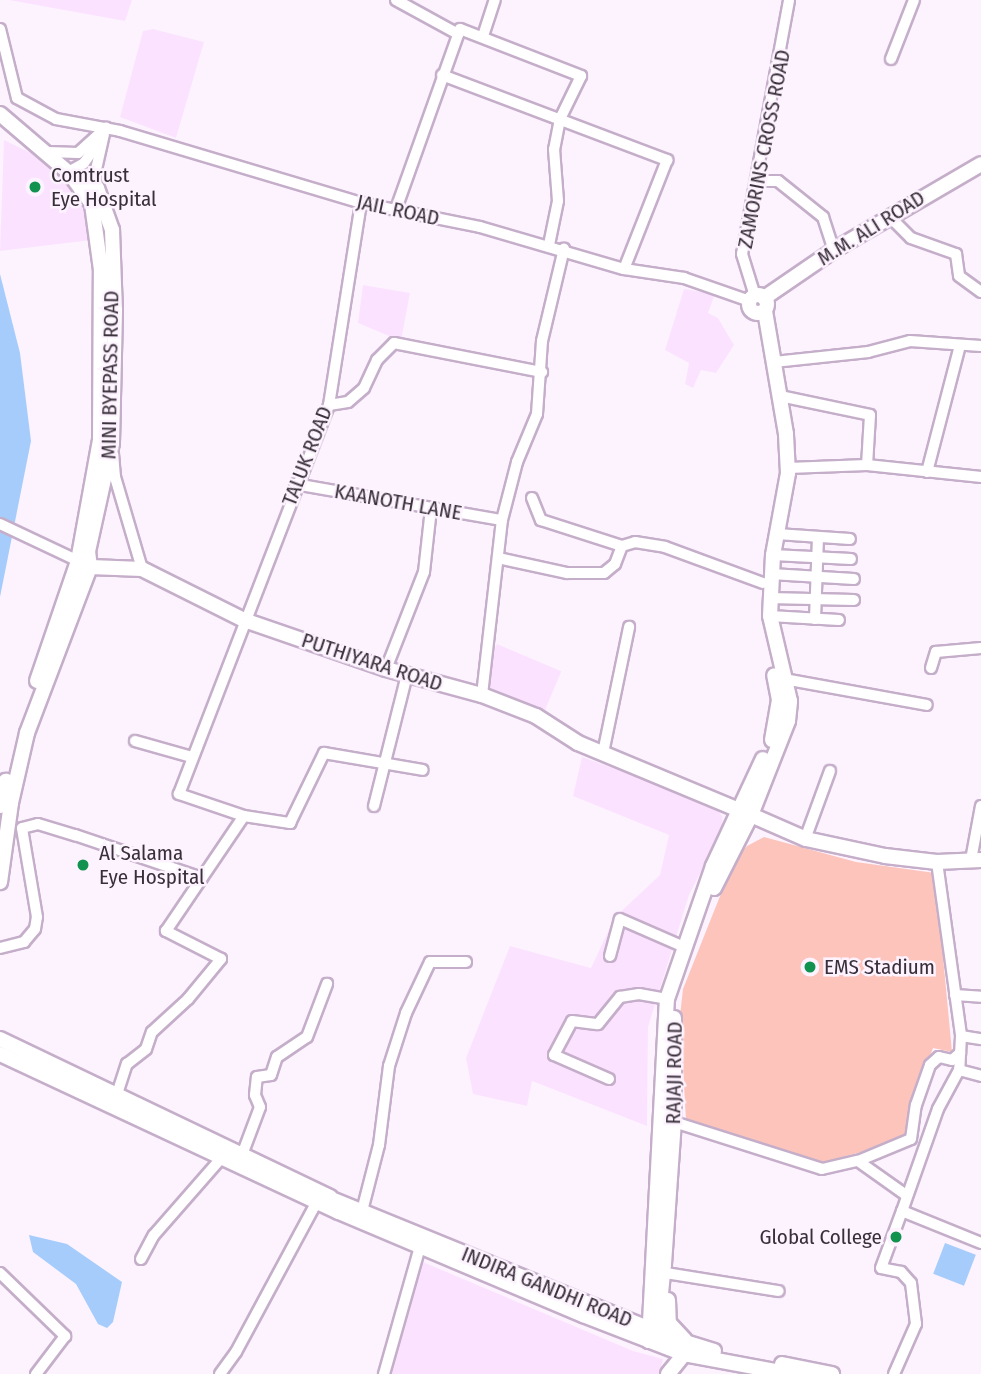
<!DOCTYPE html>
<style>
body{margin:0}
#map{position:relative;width:981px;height:1374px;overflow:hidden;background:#fdf3ff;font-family:"Fira Sans Condensed",sans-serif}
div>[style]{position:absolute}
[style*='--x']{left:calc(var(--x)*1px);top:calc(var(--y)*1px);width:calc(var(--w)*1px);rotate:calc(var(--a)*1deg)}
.built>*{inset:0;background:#fbe3ff;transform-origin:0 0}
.green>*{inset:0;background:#fcc4bb}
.water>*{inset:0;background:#a6ccfb;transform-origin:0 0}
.roads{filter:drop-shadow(2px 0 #c5aec9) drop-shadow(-2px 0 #c5aec9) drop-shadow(0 2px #c5aec9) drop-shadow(0 -2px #c5aec9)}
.minor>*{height:10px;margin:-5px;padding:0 5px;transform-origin:5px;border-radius:5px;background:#fff}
.major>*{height:14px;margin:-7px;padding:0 7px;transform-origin:7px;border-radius:7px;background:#fff}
.major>.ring{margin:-7px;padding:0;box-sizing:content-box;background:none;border:14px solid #fff;border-radius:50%}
.dots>*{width:19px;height:19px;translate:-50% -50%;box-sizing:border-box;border:4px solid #fdf3ff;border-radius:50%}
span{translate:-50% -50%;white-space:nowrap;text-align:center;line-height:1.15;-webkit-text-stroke:5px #fdf3ff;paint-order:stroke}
.street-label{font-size:21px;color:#382f3a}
.poi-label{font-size:21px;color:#382f3a}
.left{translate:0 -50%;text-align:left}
.right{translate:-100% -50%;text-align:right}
</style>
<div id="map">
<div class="built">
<div style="clip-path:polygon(9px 0,132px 0,125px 21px)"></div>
<div style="clip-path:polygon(153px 29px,204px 42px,176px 138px,120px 117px,143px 31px)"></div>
<div style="clip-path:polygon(4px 140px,31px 153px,81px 197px,92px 240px,0 251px)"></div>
<div style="clip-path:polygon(363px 285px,410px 293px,401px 341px,358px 323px)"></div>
<div style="clip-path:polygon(684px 289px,715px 294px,708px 313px,718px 318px,734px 345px,716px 373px,701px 370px,693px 388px,685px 384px,689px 363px,665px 350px)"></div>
<div style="left:497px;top:644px;width:70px;height:52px;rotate:23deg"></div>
<div style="clip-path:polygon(582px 757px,713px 804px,722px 816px,723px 827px,689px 895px,648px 1027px,647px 1126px,532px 1081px,527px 1106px,473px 1094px,466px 1058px,510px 946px,591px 968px,615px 917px,660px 875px,669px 835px,573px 796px)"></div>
<div style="clip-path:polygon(423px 1262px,633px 1351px,663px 1359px,659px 1374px,390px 1374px)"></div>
</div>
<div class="green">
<div style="clip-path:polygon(764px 837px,856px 862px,935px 873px,952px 1052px,933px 1048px,913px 1102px,906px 1140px,820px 1163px,686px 1120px,680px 1016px,683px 989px,734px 861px,747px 846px)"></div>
</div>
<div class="water">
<div style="clip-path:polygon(0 274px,20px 353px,31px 441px,0 597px)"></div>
<div style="clip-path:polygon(29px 1235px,67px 1244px,122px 1282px,113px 1322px,107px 1328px,98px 1324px,76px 1284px,33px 1252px)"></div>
<div style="left:945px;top:1243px;width:33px;height:33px;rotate:21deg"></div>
</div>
<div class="roads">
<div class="minor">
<div style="--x:396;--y:0;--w:71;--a:28.7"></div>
<div style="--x:0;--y:29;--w:71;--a:76.2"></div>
<div style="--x:17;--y:98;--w:44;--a:28.3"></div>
<div style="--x:56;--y:119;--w:65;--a:10.6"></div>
<div style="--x:120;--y:131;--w:252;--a:16.6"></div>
<div style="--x:361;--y:203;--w:121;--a:11.4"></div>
<div style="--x:480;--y:227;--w:150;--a:16.3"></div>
<div style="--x:624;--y:269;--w:61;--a:8.5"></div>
<div style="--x:684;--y:278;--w:70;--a:19.2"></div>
<div style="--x:483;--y:36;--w:38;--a:-72"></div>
<div style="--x:891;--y:59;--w:63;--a:-68.7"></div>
<div style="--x:442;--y:75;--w:241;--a:20.7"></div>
<div style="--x:667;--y:160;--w:117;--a:111.5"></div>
<div style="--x:48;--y:152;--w:30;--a:2"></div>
<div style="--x:78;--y:153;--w:38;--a:-42"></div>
<div style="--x:68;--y:172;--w:18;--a:-29"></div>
<div style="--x:84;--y:163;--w:24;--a:-55"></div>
<div style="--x:757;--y:181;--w:21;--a:0"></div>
<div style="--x:778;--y:181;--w:58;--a:38.7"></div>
<div style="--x:823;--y:217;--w:35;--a:72"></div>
<div style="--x:97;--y:188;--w:14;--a:-98"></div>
<div style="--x:95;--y:174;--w:41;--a:-77.3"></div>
<div style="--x:396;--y:209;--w:191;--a:-70.4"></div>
<div style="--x:460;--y:29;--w:130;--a:21.2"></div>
<div style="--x:581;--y:76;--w:48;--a:116"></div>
<div style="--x:560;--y:119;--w:31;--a:101"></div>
<div style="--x:554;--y:149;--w:52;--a:85.6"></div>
<div style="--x:558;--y:201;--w:45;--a:101.6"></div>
<div style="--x:889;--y:216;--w:31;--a:45"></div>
<div style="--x:911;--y:238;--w:48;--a:19.6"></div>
<div style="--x:956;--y:254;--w:22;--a:82"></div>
<div style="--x:959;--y:276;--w:27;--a:36"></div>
<div style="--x:755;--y:296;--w:44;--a:-107.2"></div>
<div style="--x:742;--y:254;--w:258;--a:-79.5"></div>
<div style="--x:774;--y:362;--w:95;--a:-6.1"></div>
<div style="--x:868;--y:352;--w:43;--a:-14.7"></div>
<div style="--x:910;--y:341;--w:71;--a:4"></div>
<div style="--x:780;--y:396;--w:92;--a:11.9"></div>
<div style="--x:870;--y:415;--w:50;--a:93.4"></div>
<div style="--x:867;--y:465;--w:115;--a:6"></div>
<div style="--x:329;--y:405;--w:19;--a:-9"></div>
<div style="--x:348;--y:402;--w:21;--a:-41"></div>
<div style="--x:364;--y:388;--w:31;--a:-65"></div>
<div style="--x:377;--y:360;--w:24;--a:-45"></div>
<div style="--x:394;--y:343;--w:151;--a:11.1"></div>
<div style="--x:113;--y:454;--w:23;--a:85"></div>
<div style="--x:115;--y:477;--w:96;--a:73.6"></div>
<div style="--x:788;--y:468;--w:79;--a:-2.2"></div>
<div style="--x:927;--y:472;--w:131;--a:-75.4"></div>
<div style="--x:295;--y:484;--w:210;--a:9.9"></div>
<div style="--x:532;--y:498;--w:24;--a:68"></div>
<div style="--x:541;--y:520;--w:85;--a:17.8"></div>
<div style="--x:0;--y:524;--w:92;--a:25.2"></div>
<div style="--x:777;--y:534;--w:73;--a:3.9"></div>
<div style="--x:773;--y:555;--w:78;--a:2.9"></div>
<div style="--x:498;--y:558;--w:71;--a:12.3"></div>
<div style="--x:567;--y:573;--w:37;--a:0"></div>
<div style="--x:604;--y:573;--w:14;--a:-39"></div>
<div style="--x:615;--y:564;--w:19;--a:-69"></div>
<div style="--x:622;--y:546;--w:14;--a:-17"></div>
<div style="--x:635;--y:542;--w:30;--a:9"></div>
<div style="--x:665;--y:547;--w:104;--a:20.2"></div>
<div style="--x:771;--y:574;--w:83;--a:3.4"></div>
<div style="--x:769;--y:598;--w:85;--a:1.3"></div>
<div style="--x:770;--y:616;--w:69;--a:3.3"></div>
<div style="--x:815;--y:619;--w:80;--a:-87.9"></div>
<div style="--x:931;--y:668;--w:17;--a:-73"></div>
<div style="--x:936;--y:652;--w:45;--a:-5.1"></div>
<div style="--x:386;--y:669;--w:104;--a:-68.6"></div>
<div style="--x:424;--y:572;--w:63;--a:-83.7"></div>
<div style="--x:784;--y:679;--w:145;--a:10.3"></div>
<div style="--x:482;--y:695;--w:176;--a:-83.5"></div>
<div style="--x:502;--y:520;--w:60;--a:-75.5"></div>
<div style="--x:517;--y:462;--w:52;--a:-67.4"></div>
<div style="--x:537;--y:414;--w:73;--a:-86.1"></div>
<div style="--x:542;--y:341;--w:95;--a:-76.6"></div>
<div style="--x:135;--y:741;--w:59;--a:15.7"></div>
<div style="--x:603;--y:753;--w:129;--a:-78.3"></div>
<div style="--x:374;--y:806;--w:135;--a:-75.9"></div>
<div style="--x:244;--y:816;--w:47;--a:8.7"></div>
<div style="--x:290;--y:823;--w:78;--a:-64.1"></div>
<div style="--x:324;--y:753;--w:100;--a:9.7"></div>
<div style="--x:808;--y:831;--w:64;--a:-69.9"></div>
<div style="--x:971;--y:860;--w:55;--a:-79.5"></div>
<div style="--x:937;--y:862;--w:176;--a:82.1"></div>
<div style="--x:961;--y:1036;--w:34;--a:93"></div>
<div style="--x:959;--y:1070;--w:44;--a:118.3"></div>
<div style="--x:938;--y:1109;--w:108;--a:109.4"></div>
<div style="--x:902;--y:1211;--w:85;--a:22.1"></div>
<div style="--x:0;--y:948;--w:25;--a:-14"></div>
<div style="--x:24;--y:942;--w:17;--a:-50"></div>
<div style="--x:35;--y:929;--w:12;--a:-81"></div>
<div style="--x:37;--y:917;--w:90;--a:-99.6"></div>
<div style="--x:22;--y:828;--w:16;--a:-14"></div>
<div style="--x:38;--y:824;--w:39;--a:17"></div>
<div style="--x:75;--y:835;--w:134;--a:18.7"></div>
<div style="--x:610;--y:956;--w:38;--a:-75"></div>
<div style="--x:620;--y:919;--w:70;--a:23.6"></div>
<div style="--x:955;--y:995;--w:26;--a:4"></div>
<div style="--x:961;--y:1036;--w:20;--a:9"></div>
<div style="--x:959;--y:1070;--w:23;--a:15"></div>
<div style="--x:609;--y:1079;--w:60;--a:-156.4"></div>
<div style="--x:554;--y:1055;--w:38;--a:-62"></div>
<div style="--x:572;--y:1021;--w:26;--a:7"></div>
<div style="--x:598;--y:1024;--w:35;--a:-51"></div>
<div style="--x:620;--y:997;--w:19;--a:-9"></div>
<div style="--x:639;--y:994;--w:28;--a:10"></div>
<div style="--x:117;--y:1094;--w:32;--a:-72"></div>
<div style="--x:127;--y:1064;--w:24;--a:-38"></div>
<div style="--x:146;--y:1049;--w:18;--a:-71"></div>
<div style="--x:152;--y:1032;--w:49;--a:-42.5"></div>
<div style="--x:188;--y:999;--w:52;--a:-50.5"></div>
<div style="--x:221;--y:959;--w:62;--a:-153"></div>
<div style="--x:166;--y:931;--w:139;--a:-55.9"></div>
<div style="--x:244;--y:816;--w:69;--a:-161.3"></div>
<div style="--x:179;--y:794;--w:417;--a:-68.9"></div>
<div style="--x:329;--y:405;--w:205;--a:-81"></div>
<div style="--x:674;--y:1122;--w:155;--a:17.6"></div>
<div style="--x:822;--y:1169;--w:37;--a:-13"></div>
<div style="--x:858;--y:1161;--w:57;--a:-22.5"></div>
<div style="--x:911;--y:1139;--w:34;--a:-82"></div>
<div style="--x:916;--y:1105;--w:42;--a:-70.7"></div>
<div style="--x:930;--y:1065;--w:12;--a:-42"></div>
<div style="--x:939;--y:1057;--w:13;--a:13"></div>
<div style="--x:952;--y:1060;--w:11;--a:-41"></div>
<div style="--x:242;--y:1155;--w:51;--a:-69.4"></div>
<div style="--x:260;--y:1107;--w:13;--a:-113"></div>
<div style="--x:255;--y:1095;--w:18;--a:-84"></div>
<div style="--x:257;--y:1077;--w:14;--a:-8"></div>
<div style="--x:271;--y:1075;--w:19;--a:-72"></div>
<div style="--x:277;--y:1057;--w:36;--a:-34"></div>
<div style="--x:307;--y:1037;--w:57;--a:-69.3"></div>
<div style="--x:858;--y:1161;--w:59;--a:35.3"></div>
<div style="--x:362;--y:1211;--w:68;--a:-75.6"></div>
<div style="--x:379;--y:1145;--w:80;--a:-82.8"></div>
<div style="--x:389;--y:1066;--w:56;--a:-72.2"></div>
<div style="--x:406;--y:1013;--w:56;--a:-64.8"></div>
<div style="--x:430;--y:962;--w:36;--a:0"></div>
<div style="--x:141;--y:1259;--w:27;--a:-62"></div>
<div style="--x:154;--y:1235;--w:97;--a:-48.8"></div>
<div style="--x:0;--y:1273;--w:91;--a:44.1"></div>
<div style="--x:65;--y:1336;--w:48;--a:127.3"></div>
<div style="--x:666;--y:1273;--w:114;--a:9.1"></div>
<div style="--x:220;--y:1374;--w:27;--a:-54"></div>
<div style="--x:236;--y:1352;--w:165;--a:-61.7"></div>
<div style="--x:384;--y:1374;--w:132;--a:-74.2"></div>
<div style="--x:894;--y:1374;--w:55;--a:-66.3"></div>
<div style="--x:916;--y:1324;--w:41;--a:-97"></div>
<div style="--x:911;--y:1283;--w:15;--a:-132"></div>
<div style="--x:901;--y:1272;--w:20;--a:-169"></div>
<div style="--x:881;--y:1268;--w:61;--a:-69.8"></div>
</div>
<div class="major">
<div style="--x:0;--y:114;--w:89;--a:40.5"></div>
<div style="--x:68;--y:172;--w:33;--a:29"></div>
<div style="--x:97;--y:188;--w:45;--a:70.3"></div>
<div style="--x:112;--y:230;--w:80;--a:87.9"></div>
<div style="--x:115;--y:310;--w:133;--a:91.3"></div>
<div style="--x:112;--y:443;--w:111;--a:102.5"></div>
<div style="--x:88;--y:551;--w:16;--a:83"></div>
<div style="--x:90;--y:567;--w:178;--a:110.8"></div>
<div style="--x:27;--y:733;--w:72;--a:102.9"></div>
<div style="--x:11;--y:803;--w:80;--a:97.9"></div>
<div class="ring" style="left:749px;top:295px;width:4px;height:4px"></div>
<div style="--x:764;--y:298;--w:85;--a:-34.4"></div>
<div style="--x:834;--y:250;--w:170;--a:-30.3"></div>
<div style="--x:90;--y:567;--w:52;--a:2.2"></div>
<div style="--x:142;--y:569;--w:114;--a:26.6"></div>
<div style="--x:244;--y:620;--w:150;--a:19"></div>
<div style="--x:386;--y:669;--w:99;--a:15.2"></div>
<div style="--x:482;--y:695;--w:58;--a:21.3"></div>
<div style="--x:536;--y:716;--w:50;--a:32.7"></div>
<div style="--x:578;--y:743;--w:187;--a:22.6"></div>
<div style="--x:751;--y:815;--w:101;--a:-68.5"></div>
<div style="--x:788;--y:721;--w:20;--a:-84"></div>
<div style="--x:790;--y:701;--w:87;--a:-103.2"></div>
<div style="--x:770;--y:616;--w:61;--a:-87.2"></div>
<div style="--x:773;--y:555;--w:83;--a:-79.6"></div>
<div style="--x:788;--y:473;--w:39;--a:-93"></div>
<div style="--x:786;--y:434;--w:125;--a:-99.7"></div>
<div style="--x:37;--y:681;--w:127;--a:-71.1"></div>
<div style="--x:78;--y:561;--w:123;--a:-79.7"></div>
<div style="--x:100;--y:440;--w:170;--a:-89.7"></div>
<div style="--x:101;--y:270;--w:67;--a:-97.8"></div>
<div style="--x:92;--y:204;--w:32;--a:-126"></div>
<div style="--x:772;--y:740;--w:41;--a:-80.1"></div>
<div style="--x:779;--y:700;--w:25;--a:-101"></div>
<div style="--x:0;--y:806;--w:26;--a:-77"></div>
<div style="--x:714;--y:888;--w:82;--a:-63.1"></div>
<div style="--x:751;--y:815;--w:60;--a:23.6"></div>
<div style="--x:806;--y:839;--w:81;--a:12.1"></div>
<div style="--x:885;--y:856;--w:52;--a:6.6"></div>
<div style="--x:937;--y:862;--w:44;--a:-2.6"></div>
<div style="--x:0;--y:1039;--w:366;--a:25.6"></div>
<div style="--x:0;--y:1054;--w:374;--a:25"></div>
<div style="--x:339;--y:1212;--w:265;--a:22.9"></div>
<div style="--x:583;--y:1315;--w:108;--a:21.1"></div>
<div style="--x:684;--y:1354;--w:110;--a:10.5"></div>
<div style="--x:324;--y:1196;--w:376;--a:22.2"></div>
<div style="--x:672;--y:1338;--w:44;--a:17.2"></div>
<div style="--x:668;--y:1300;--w:23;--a:88"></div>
<div style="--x:669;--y:1323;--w:23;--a:47"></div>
<div style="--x:649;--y:1341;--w:342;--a:-87"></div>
<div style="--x:667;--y:999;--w:141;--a:-70.9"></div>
<div style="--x:713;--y:866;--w:118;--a:-65"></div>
<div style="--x:649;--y:1341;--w:12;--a:-48"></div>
<div style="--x:657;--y:1332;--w:68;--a:-84.1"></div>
<div style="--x:664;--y:1264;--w:142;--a:-86"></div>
<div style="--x:674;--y:1122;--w:104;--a:-90"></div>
<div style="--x:782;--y:1364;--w:51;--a:11.3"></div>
<div style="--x:668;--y:1374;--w:26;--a:-51"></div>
</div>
</div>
<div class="dots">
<div style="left:35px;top:187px;background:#12924f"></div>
<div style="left:83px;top:865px;background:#12924f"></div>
<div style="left:810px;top:967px;background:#12924f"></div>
<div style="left:896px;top:1237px;background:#12924f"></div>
</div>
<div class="street-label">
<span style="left:764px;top:149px;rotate:-79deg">ZAMORINS CROSS ROAD</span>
<span style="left:398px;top:210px;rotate:12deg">JAIL ROAD</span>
<span style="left:871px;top:228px;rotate:-32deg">M.M. ALI ROAD</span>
<span style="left:110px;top:375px;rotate:-89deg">MINI BYEPASS ROAD</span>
<span style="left:307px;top:456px;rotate:-69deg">TALUK ROAD</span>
<span style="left:398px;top:502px;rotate:10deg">KAANOTH LANE</span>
<span style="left:372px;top:662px;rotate:18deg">PUTHIYARA ROAD</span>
<span style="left:674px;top:1073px;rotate:-89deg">RAJAJI ROAD</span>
<span style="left:547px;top:1287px;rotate:22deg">INDIRA GANDHI ROAD</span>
</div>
<div class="poi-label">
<span class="left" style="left:51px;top:187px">Comtrust<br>Eye Hospital</span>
<span class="left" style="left:99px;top:865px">Al Salama<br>Eye Hospital</span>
<span class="left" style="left:824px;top:967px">EMS Stadium</span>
<span class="right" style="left:882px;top:1237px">Global College</span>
</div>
</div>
